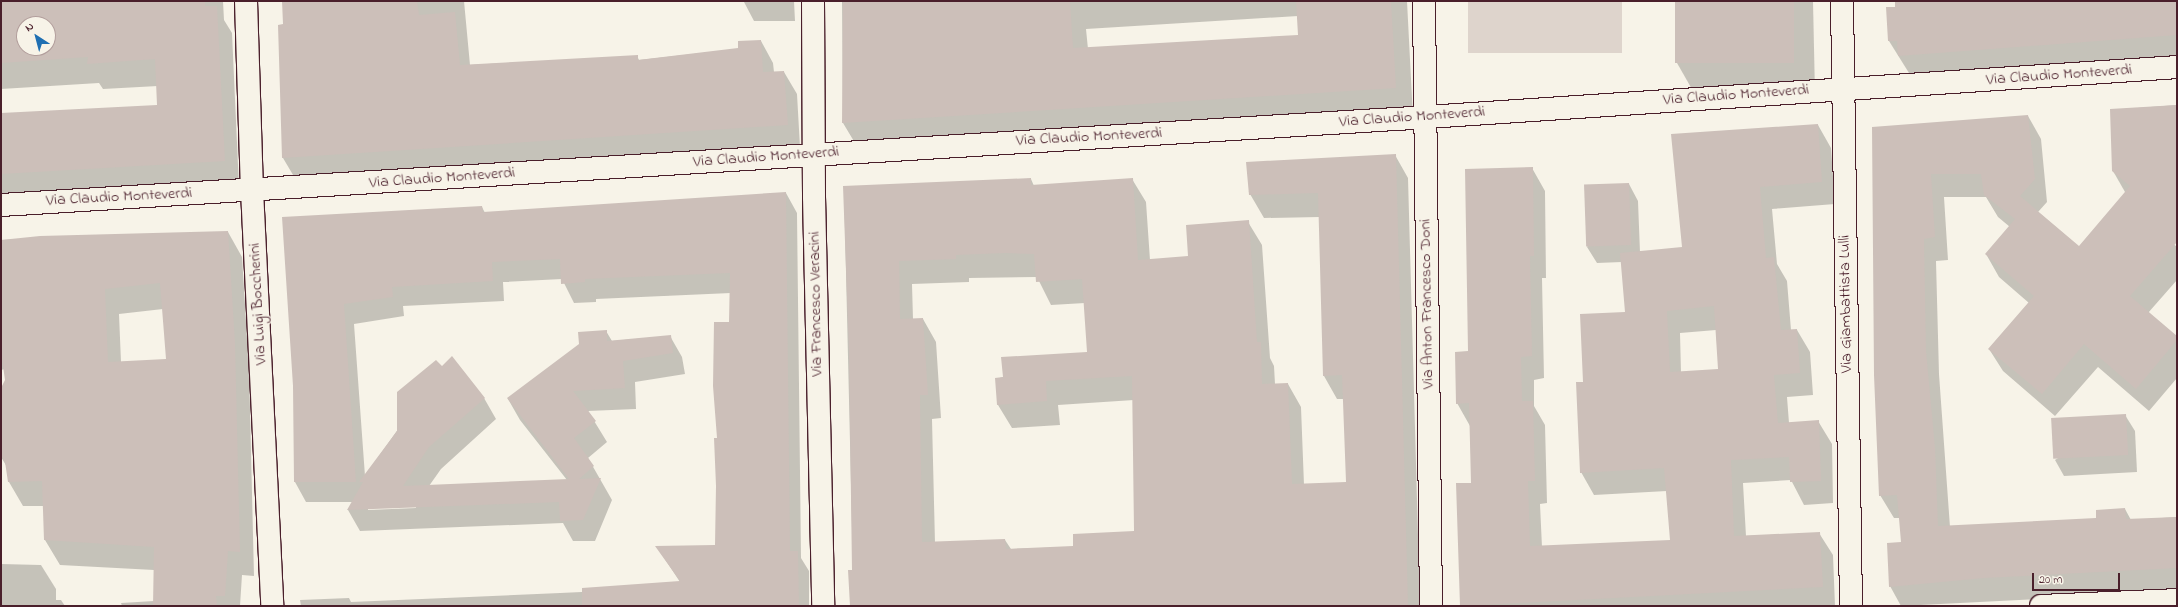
<!DOCTYPE html>
<style>
body{margin:0}
#map{position:relative;width:2178px;height:607px;overflow:hidden;background:#f7f3e8;font-family:"Indie Flower",sans-serif}
div>[style]{position:absolute}
[style*='--x']{left:calc(var(--x)*1px);top:calc(var(--y)*1px);width:calc(var(--w)*1px);rotate:calc(var(--a)*1deg)}
.green>*{inset:0;background:#ded4cc;transform-origin:0 0}
.shadow>*{inset:0;background:#0003}
.building>*{inset:0;background:#ccbfb9;transform-origin:0 0}
.roads{filter:drop-shadow(1px 0 #4a1f2b) drop-shadow(-1px 0 #4a1f2b) drop-shadow(0 1px #4a1f2b) drop-shadow(0 -1px #4a1f2b)}
.street>*{height:22px;margin:-11px;padding:0 11px;transform-origin:11px;border-radius:11px;background:#f7f3e8}
.secondary>*{height:22px;margin:-11px;padding:0 11px;transform-origin:11px;border-radius:11px;background:#f7f3e8}
span{translate:-50% -50%;white-space:nowrap;text-align:center;line-height:1.15;-webkit-text-stroke:3px #f7f3e8;paint-order:stroke}
.street-label{font-size:16px;color:#4a1f2b}
.frame{position:absolute;inset:0;border:2px solid #4a1f2b;pointer-events:none}
.north{position:absolute;left:16px;top:16px;width:40px;height:40px;box-sizing:border-box;background:#f7f3e8;border:1px solid #b29e9c;border-radius:50%;rotate:324deg;font-size:11px;font-weight:700;line-height:16px;text-align:center;color:#4a1f2b}
.north::after{content:'';display:block;margin:auto;width:14px;height:18px;background:#1f6fb2;clip-path:polygon(50% 0,100% 100%,50% 72%,0 100%)}
.scale{position:absolute;left:2032px;top:573px;width:88px;height:18px;box-sizing:border-box;border:2px solid #4a1f2b;border-top:0;padding-left:5px;font-size:12px;line-height:14px;white-space:nowrap;color:#4a1f2b;-webkit-text-stroke:3px #f7f3e8;paint-order:stroke}
</style>
<div id="map">
<div class="green">
<div style="left:1468px;top:1px;width:154px;height:52px"></div>
</div>
<div class="shadow">
<div style="clip-path:polygon(evenodd,1px 1px,223px 1px,224px 20px,232px 33px,239px 187px,1px 202px,1px 115px,158px 106px,158px 86px,103px 89px,99px 83px,1px 89px,1px 1px,24px 24px,48px 24px,48px 48px,24px 48px,24px 24px)"></div>
<div style="clip-path:polygon(283px 1px,464px 1px,470px 65px,637px 56px,639px 60px,739px 49px,761px 41px,773px 63px,774px 72px,784px 72px,797px 94px,800px 147px,296px 180px,283px 158px)"></div>
<div style="clip-path:polygon(740px 1px,794px 1px,795px 21px,754px 21px,744px 2px)"></div>
<div style="clip-path:polygon(evenodd,842px 1px,1407px 1px,1413px 118px,861px 153px,843px 123px,842px 1px,1298px 16px,1299px 36px,1088px 49px,1086px 29px,1298px 16px)"></div>
<div style="clip-path:polygon(1676px 1px,1813px 1px,1815px 94px,1697px 98px,1677px 63px)"></div>
<div style="clip-path:polygon(1896px 1px,2177px 1px,2177px 61px,1914px 81px,1889px 41px)"></div>
<div style="clip-path:polygon(2177px 105px,2177px 201px,2157px 218px,2125px 192px,2113px 171px,2111px 110px)"></div>
<div style="clip-path:polygon(2028px 116px,2041px 139px,2047px 202px,2038px 212px,2079px 247px,2121px 198px,2177px 247px,2177px 280px,2148px 313px,2177px 338px,2177px 378px,2149px 411px,2098px 367px,2055px 416px,2003px 371px,1989px 349px,2029px 303px,1999px 277px,1986px 254px,2010px 227px,1998px 217px,1986px 197px,1944px 197px,1948px 260px,1936px 261px,1939px 374px,1950px 527px,2097px 519px,2125px 509px,2131px 520px,2177px 517px,2177px 592px,1901px 606px,1890px 586px,1902px 543px,1900px 518px,1894px 518px,1880px 495px,1873px 128px)"></div>
<div style="clip-path:polygon(evenodd,1818px 125px,1831px 148px,1835px 204px,1772px 209px,1777px 264px,1787px 281px,1791px 330px,1797px 330px,1810px 352px,1813px 395px,1787px 397px,1789px 423px,1818px 421px,1832px 444px,1833px 503px,1804px 505px,1791px 480px,1743px 483px,1746px 536px,1819px 533px,1833px 555px,1835px 606px,1461px 606px,1458px 484px,1472px 484px,1470px 426px,1457px 403px,1469px 352px,1532px 168px,1545px 191px,1546px 278px,1542px 278px,1544px 378px,1534px 380px,1534px 406px,1545px 425px,1547px 503px,1540px 504px,1542px 547px,1671px 541px,1667px 491px,1594px 495px,1581px 472px,1584px 383px,1626px 313px,1622px 262px,1597px 263px,1587px 247px,1629px 184px,1638px 201px,1640px 252px,1683px 248px,1818px 125px,1716px 330px,1719px 370px,1681px 373px,1680px 333px,1716px 330px)"></div>
<div style="clip-path:polygon(evenodd,1395px 155px,1408px 178px,1420px 606px,851px 606px,853px 571px,844px 187px,1031px 179px,1034px 186px,1132px 179px,1146px 202px,1150px 260px,1189px 257px,1248px 222px,1262px 245px,1270px 358px,1274px 366px,1275px 384px,1288px 384px,1301px 407px,1304px 485px,1347px 483px,1344px 399px,1337px 399px,1324px 376px,1320px 217px,1264px 218px,1250px 194px,1395px 155px,1037px 277px,1051px 305px,1085px 303px,1088px 353px,996px 379px,998px 405px,1012px 428px,1060px 425px,1058px 405px,1134px 400px,1135px 532px,1074px 547px,1011px 549px,1005px 540px,935px 543px,932px 419px,941px 418px,936px 342px,923px 319px,913px 319px,912px 284px,969px 282px,969px 278px,1037px 277px)"></div>
<div style="clip-path:polygon(evenodd,786px 193px,797px 213px,801px 558px,809px 571px,809px 606px,301px 606px,300px 600px,349px 598px,351px 602px,560px 593px,624px 590px,680px 582px,657px 547px,716px 546px,718px 439px,730px 323px,731px 293px,596px 299px,596px 302px,574px 303px,562px 279px,503px 282px,504px 301px,403px 306px,404px 316px,354px 324px,365px 476px,442px 367px,484px 398px,496px 419px,441px 469px,429px 486px,567px 480px,520px 420px,508px 399px,606px 331px,612px 341px,670px 336px,682px 357px,685px 374px,635px 382px,636px 409px,588px 411px,607px 442px,588px 458px,612px 500px,595px 541px,573px 541px,563px 523px,360px 531px,348px 510px,353px 502px,306px 502px,295px 482px,294px 386px,283px 218px,482px 207px,485px 213px,786px 193px,416px 506px,416px 508px,368px 510px,368px 508px,416px 506px)"></div>
<div style="clip-path:polygon(evenodd,228px 232px,242px 257px,249px 368px,254px 576px,242px 575px,240px 606px,122px 606px,121px 603px,154px 601px,154px 570px,60px 565px,45px 540px,44px 506px,23px 506px,9px 482px,7px 467px,1px 457px,1px 390px,6px 380px,5px 369px,1px 370px,1px 240px,228px 232px,163px 309px,167px 360px,121px 362px,119px 314px,163px 309px)"></div>
<div style="clip-path:polygon(2125px 415px,2135px 431px,2137px 472px,2064px 476px,2055px 460px)"></div>
<div style="clip-path:polygon(1px 564px,41px 565px,56px 589px,56px 600px,61px 600px,65px 606px,1px 606px)"></div>
</div>
<div class="building">
<div style="clip-path:polygon(evenodd,1px 1px,205px 1px,205px 6px,217px 6px,225px 161px,1px 174px,1px 113px,157px 105px,155px 59px,87px 64px,88px 57px,1px 63px,1px 1px,24px 24px,48px 24px,48px 48px,24px 48px,24px 24px)"></div>
<div style="clip-path:polygon(282px 1px,417px 1px,419px 15px,455px 12px,460px 65px,638px 55px,638px 60px,738px 48px,738px 41px,761px 40px,763px 72px,784px 71px,788px 125px,282px 158px,278px 25px,283px 24px)"></div>
<div style="clip-path:polygon(843px 1px,1070px 1px,1073px 48px,1298px 35px,1296px 1px,1391px 1px,1396px 88px,842px 123px)"></div>
<div style="left:1675px;top:1px;width:119px;height:62px"></div>
<div style="clip-path:polygon(1895px 1px,2177px 1px,2177px 35px,1898px 56px,1897px 41px,1888px 41px,1886px 7px,1895px 7px)"></div>
<div style="clip-path:polygon(2177px 105px,2177px 242px,2130px 296px,2177px 336px,2177px 340px,2136px 389px,2084px 344px,2042px 394px,1988px 349px,2034px 296px,1985px 254px,2015px 219px,1984px 195px,1981px 174px,1931px 174px,1935px 237px,1924px 239px,1926px 351px,1935px 448px,1938px 526px,2096px 518px,2096px 510px,2125px 508px,2126px 519px,2177px 517px,2177px 568px,1984px 578px,1889px 587px,1887px 543px,1901px 542px,1897px 495px,1879px 496px,1874px 375px,1872px 127px,2028px 115px,2035px 179px,2020px 196px,2079px 246px,2130px 186px,2112px 171px,2110px 109px)"></div>
<div style="clip-path:polygon(evenodd,1818px 124px,1822px 182px,1760px 187px,1766px 258px,1774px 257px,1781px 330px,1797px 329px,1800px 373px,1774px 375px,1778px 423px,1819px 420px,1821px 481px,1790px 482px,1789px 457px,1731px 460px,1734px 536px,1820px 532px,1823px 587px,1460px 606px,1456px 483px,1471px 483px,1469px 403px,1456px 404px,1455px 352px,1468px 351px,1465px 169px,1533px 167px,1534px 256px,1530px 256px,1532px 356px,1521px 357px,1522px 401px,1533px 401px,1535px 481px,1528px 481px,1530px 546px,1670px 540px,1664px 468px,1580px 473px,1576px 382px,1583px 382px,1580px 314px,1625px 312px,1620px 253px,1682px 247px,1671px 134px,1818px 124px,1714px 306px,1718px 369px,1670px 372px,1667px 311px,1714px 306px)"></div>
<div style="clip-path:polygon(evenodd,1396px 154px,1408px 606px,1294px 606px,1294px 604px,1256px 606px,850px 606px,848px 570px,852px 570px,849px 352px,843px 186px,1031px 178px,1031px 185px,1133px 178px,1138px 260px,1188px 256px,1186px 225px,1249px 220px,1257px 342px,1261px 342px,1262px 384px,1288px 383px,1292px 484px,1346px 482px,1342px 375px,1323px 376px,1318px 193px,1249px 195px,1246px 162px,1396px 154px,1005px 253px,1034px 254px,1036px 282px,1082px 279px,1087px 352px,1001px 357px,1003px 377px,995px 378px,997px 405px,1047px 401px,1046px 381px,1132px 376px,1134px 531px,1073px 534px,1073px 546px,1006px 549px,1005px 539px,922px 542px,920px 395px,928px 395px,923px 318px,900px 319px,899px 261px,956px 259px,956px 255px,1005px 253px)"></div>
<div style="left:1629px;top:183px;width:62px;height:45px;rotate:88deg"></div>
<div style="clip-path:polygon(786px 192px,790px 551px,798px 551px,799px 606px,582px 606px,582px 588px,680px 581px,655px 546px,715px 545px,716px 486px,714px 438px,717px 438px,713px 386px,714px 322px,729px 322px,730px 273px,585px 279px,585px 282px,561px 284px,560px 259px,492px 262px,493px 281px,392px 287px,393px 297px,344px 304px,356px 482px,294px 482px,293px 386px,282px 217px,482px 206px,483px 212px)"></div>
<div style="clip-path:polygon(evenodd,228px 231px,235px 343px,240px 552px,228px 551px,225px 596px,216px 596px,217px 606px,153px 606px,154px 547px,44px 540px,42px 481px,8px 482px,5px 462px,1px 456px,1px 388px,5px 380px,1px 352px,1px 240px,40px 236px,228px 231px,160px 283px,166px 359px,108px 362px,105px 289px,160px 283px)"></div>
<div style="clip-path:polygon(607px 330px,607px 341px,671px 335px,673px 353px,623px 361px,625px 388px,573px 391px,596px 421px,574px 438px,594px 466px,579px 479px,601px 478px,583px 520px,560px 521px,559px 502px,347px 510px,363px 482px,359px 482px,397px 431px,397px 392px,436px 360px,442px 366px,452px 356px,485px 398px,429px 447px,403px 486px,569px 479px,507px 398px,579px 344px,578px 332px)"></div>
<div style="left:2126px;top:414px;width:41px;height:75px;rotate:87deg"></div>
</div>
<div class="roads">
<div class="street">
<div style="--x:246;--y:1;--w:189;--a:88.2"></div>
<div style="--x:252;--y:190;--w:416;--a:87.2"></div>
<div style="--x:813;--y:1;--w:196;--a:89.7"></div>
<div style="--x:814;--y:197;--w:409;--a:88.7"></div>
<div style="--x:1842;--y:1;--w:605;--a:89.15"></div>
<div style="--x:1;--y:205;--w:1399;--a:-3.53"></div>
<div style="--x:1397;--y:119;--w:782;--a:-3.81"></div>
<div style="--x:2041;--y:606;--w:136;--a:-2.5"></div>
</div>
<div class="secondary">
<div style="--x:1424;--y:1;--w:605;--a:89.34"></div>
</div>
</div>
<div class="street-label">
<span style="left:2059px;top:75px;rotate:-4deg">Via Claudio Monteverdi</span>
<span style="left:1736px;top:95px;rotate:-4deg">Via Claudio Monteverdi</span>
<span style="left:1412px;top:117px;rotate:-4deg">Via Claudio Monteverdi</span>
<span style="left:1089px;top:137px;rotate:-3deg">Via Claudio Monteverdi</span>
<span style="left:766px;top:157px;rotate:-4deg">Via Claudio Monteverdi</span>
<span style="left:442px;top:178px;rotate:-4deg">Via Claudio Monteverdi</span>
<span style="left:119px;top:197px;rotate:-3deg">Via Claudio Monteverdi</span>
<span style="left:258px;top:304px;rotate:-93deg">Via Luigi Boccherini</span>
<span style="left:816px;top:304px;rotate:-91deg">Via Francesco Veracini</span>
<span style="left:1427px;top:304px;rotate:-91deg">Via Anton Francesco Doni</span>
<span style="left:1846px;top:304px;rotate:-91deg">Via Giambattista Lulli</span>
</div>
<div class="frame"></div>
<div class="north">N</div>
<div class="scale">20 m</div>
</div>
